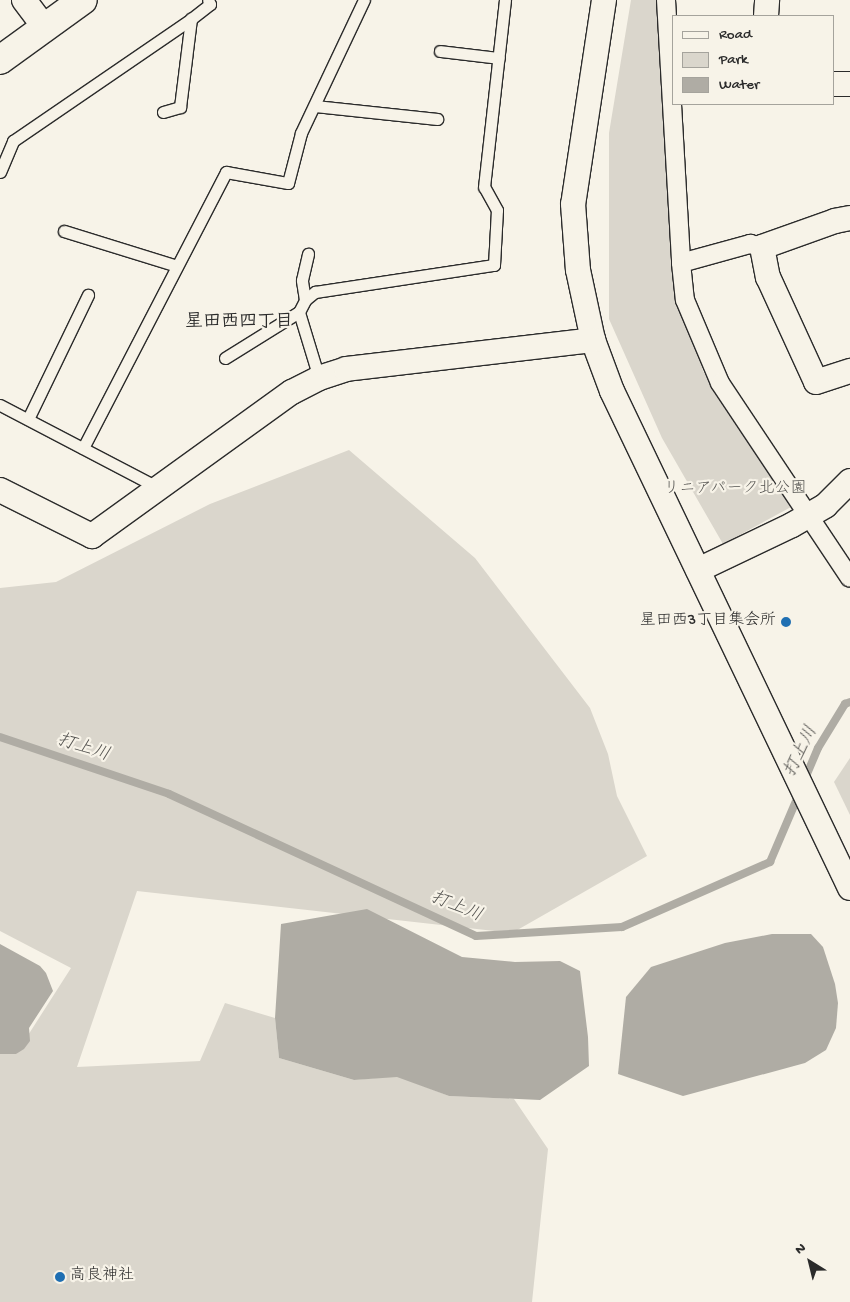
<!DOCTYPE html>
<meta charset="utf-8">
<style>
body{margin:0}
#map{position:relative;width:850px;height:1302px;overflow:hidden;background:#f7f3e8;font-family:"Gochi Hand","Klee One",sans-serif}
div>[style]{position:absolute}
[style*='--x']{left:calc(var(--x)*1px);top:calc(var(--y)*1px);width:calc(var(--w)*1px);rotate:calc(var(--a)*1deg)}
.green>*{inset:0;background:#dad6cc}
.water>*{inset:0;background:#afaca4}
.stream>*{height:8px;margin:-4px;padding:0 4px;transform-origin:4px;border-radius:4px;background:#afaca4}
.roads{filter:drop-shadow(1px 0 #2b2b2b) drop-shadow(-1px 0 #2b2b2b) drop-shadow(0 1px #2b2b2b) drop-shadow(0 -1px #2b2b2b)}
.service>*{height:11px;margin:-5.5px;padding:0 5.5px;transform-origin:5.5px;border-radius:5.5px;background:#f7f3e8}
.pedestrian>*{height:18px;margin:-9px;padding:0 9px;transform-origin:9px;border-radius:9px;background:#f7f3e8}
.minor>*{height:24px;margin:-12px;padding:0 12px;transform-origin:12px;border-radius:12px;background:#f7f3e8}
.tertiary>*{height:28px;margin:-14px;padding:0 14px;transform-origin:14px;border-radius:14px;background:#f7f3e8}
.dots>*{width:14px;height:14px;translate:-50% -50%;box-sizing:border-box;border:2px solid #f7f3e8;border-radius:50%}
span{translate:-50% -50%;white-space:nowrap;text-align:center;line-height:1.15;-webkit-text-stroke:4.5px #f7f3e8;paint-order:stroke}
.park-label{font-size:16px;color:#575653}
.poi-label{font-size:16px;color:#2b2b2b}
.right{translate:-100% -50%;text-align:right}
.left{translate:0 -50%;text-align:left}
.neighbourhood-label{font-size:18px;color:#2b2b2b;font-weight:700}
.water-label{font-size:18px;color:#53524f;font-style:italic}
.legend{position:absolute;left:672px;top:15px;width:162px;height:90px;box-sizing:border-box;background:#f7f3e8;border:1px solid #a5a39c;margin:0;padding:6px 9px;list-style:none;font-size:15px;color:#2b2b2b}
.legend li{display:flex;align-items:center;gap:10px;height:25px}
.legend b{width:25px;border:1px solid #a5a39c}
.north{position:absolute;left:785px;top:1237px;width:50px;height:50px;-webkit-text-stroke:4px #f7f3e8;paint-order:stroke;rotate:324deg;font-size:14px;font-weight:700;line-height:20px;text-align:center;color:#2b2b2b}
.north::after{content:'';display:block;margin:auto;width:18px;height:22px;background:#2b2b2b;clip-path:polygon(50% 0,100% 100%,50% 72%,0 100%)}
</style>
<div id="map">
<div class="green">
<div style="clip-path:polygon(631px 0,661px 0,671px 262px,703px 371px,791px 507px,723px 544px,662px 438px,609px 319px,609px 133px)"></div>
<div style="clip-path:polygon(349px 450px,475px 558px,590px 708px,608px 754px,617px 796px,647px 856px,512px 933px,137px 891px,77px 1067px,200px 1061px,225px 1003px,275px 1018px,279px 1058px,354px 1080px,397px 1076px,449px 1096px,514px 1099px,548px 1149px,532px 1302px,0 1302px,0 1050px,16px 1054px,71px 968px,0 931px,0 588px,56px 582px,210px 504px)"></div>
<div style="clip-path:polygon(850px 758px,850px 815px,834px 782px)"></div>
</div>
<div class="water">
<div style="clip-path:polygon(367px 909px,462px 957px,515px 962px,560px 961px,580px 971px,588px 1037px,589px 1066px,540px 1100px,449px 1096px,397px 1077px,354px 1080px,279px 1058px,275px 1018px,281px 924px)"></div>
<div style="clip-path:polygon(772px 934px,811px 934px,823px 947px,835px 984px,838px 1003px,836px 1028px,826px 1050px,805px 1063px,683px 1096px,618px 1074px,626px 997px,651px 967px,725px 943px)"></div>
<div style="clip-path:polygon(0 944px,40px 966px,46px 973px,53px 991px,29px 1028px,30px 1041px,24px 1049px,16px 1054px,0 1054px)"></div>
</div>
<div class="stream">
<div style="--x:0;--y:737;--w:178;--a:18.6"></div>
<div style="--x:169;--y:794;--w:338;--a:24.8"></div>
<div style="--x:476;--y:936;--w:146;--a:-3.5"></div>
<div style="--x:622;--y:927;--w:162;--a:-23.7"></div>
<div style="--x:770;--y:862;--w:74;--a:-66.9"></div>
<div style="--x:804;--y:781;--w:36;--a:-67"></div>
<div style="--x:818;--y:748;--w:52;--a:-58.5"></div>
<div style="--x:845;--y:704;--w:5;--a:-22"></div>
</div>
<div class="roads">
<div class="service">
<div style="--x:440;--y:51;--w:59;--a:6.8"></div>
<div style="--x:315;--y:106;--w:123;--a:6.1"></div>
<div style="--x:163;--y:112;--w:18;--a:-16"></div>
<div style="--x:180;--y:107;--w:89;--a:-82.9"></div>
<div style="--x:0;--y:172;--w:34;--a:-67"></div>
<div style="--x:13;--y:141;--w:216;--a:-34.4"></div>
<div style="--x:191;--y:19;--w:24;--a:-38"></div>
<div style="--x:210;--y:4;--w:4;--a:-117"></div>
<div style="--x:64;--y:231;--w:118;--a:17.2"></div>
<div style="--x:305;--y:300;--w:20;--a:-99"></div>
<div style="--x:302;--y:280;--w:27;--a:-77"></div>
<div style="--x:225;--y:358;--w:87;--a:-31.9"></div>
<div style="--x:319;--y:378;--w:69;--a:-106.9"></div>
<div style="--x:299;--y:312;--w:13;--a:-63"></div>
<div style="--x:305;--y:300;--w:13;--a:-39"></div>
<div style="--x:315;--y:292;--w:181;--a:-8.6"></div>
<div style="--x:494;--y:265;--w:55;--a:-86.9"></div>
<div style="--x:497;--y:210;--w:26;--a:-119"></div>
<div style="--x:484;--y:187;--w:188;--a:-83.6"></div>
<div style="--x:0;--y:405;--w:179;--a:27.6"></div>
<div style="--x:28;--y:419;--w:138;--a:-64.2"></div>
<div style="--x:83;--y:448;--w:311;--a:-62.6"></div>
<div style="--x:226;--y:172;--w:63;--a:10.1"></div>
<div style="--x:288;--y:183;--w:52;--a:-75.4"></div>
<div style="--x:301;--y:133;--w:147;--a:-64.7"></div>
</div>
<div class="pedestrian">
<div style="--x:666;--y:0;--w:263;--a:86.7"></div>
<div style="--x:681;--y:263;--w:37;--a:84"></div>
<div style="--x:685;--y:300;--w:90;--a:67.1"></div>
<div style="--x:720;--y:383;--w:234;--a:56.3"></div>
<div style="--x:681;--y:263;--w:72;--a:-15.4"></div>
<div style="--x:750;--y:244;--w:12;--a:14"></div>
</div>
<div class="minor">
<div style="--x:24;--y:0;--w:35;--a:53"></div>
<div style="--x:604;--y:0;--w:206;--a:98.6"></div>
<div style="--x:573;--y:204;--w:66;--a:85.7"></div>
<div style="--x:578;--y:270;--w:72;--a:77.9"></div>
<div style="--x:593;--y:340;--w:54;--a:69.6"></div>
<div style="--x:612;--y:391;--w:551;--a:64.41"></div>
<div style="--x:766;--y:16;--w:16;--a:-86"></div>
<div style="--x:834;--y:84;--w:16;--a:0"></div>
<div style="--x:850;--y:218;--w:15;--a:169"></div>
<div style="--x:835;--y:221;--w:77;--a:160.4"></div>
<div style="--x:762;--y:247;--w:31;--a:79"></div>
<div style="--x:768;--y:277;--w:115;--a:65.4"></div>
<div style="--x:816;--y:382;--w:36;--a:-18"></div>
<div style="--x:0;--y:490;--w:103;--a:26.6"></div>
<div style="--x:92;--y:536;--w:246;--a:-35.8"></div>
<div style="--x:292;--y:392;--w:30;--a:-27"></div>
<div style="--x:319;--y:378;--w:28;--a:-18"></div>
<div style="--x:346;--y:369;--w:249;--a:-6.7"></div>
<div style="--x:698;--y:570;--w:104;--a:-25.6"></div>
<div style="--x:792;--y:525;--w:39;--a:-30"></div>
<div style="--x:826;--y:505;--w:34;--a:-45"></div>
</div>
<div class="tertiary">
<div style="--x:0;--y:60;--w:102;--a:-35.9"></div>
</div>
</div>
<div class="dots">
<div style="left:786px;top:622px;background:#1f6fb2"></div>
<div style="left:60px;top:1277px;background:#1f6fb2"></div>
</div>
<div class="park-label">
<span style="left:735px;top:490px">リニアパーク北公園</span>
</div>
<div class="poi-label">
<span class="right" style="left:776px;top:622px">星田西3丁目集会所</span>
<span class="left" style="left:70px;top:1277px">高良神社</span>
</div>
<div class="neighbourhood-label">
<span style="left:239px;top:323px">星田西四丁目</span>
</div>
<div class="water-label">
<span style="left:83px;top:749px;rotate:18deg">打上川</span>
<span style="left:802px;top:752px;rotate:-64deg">打上川</span>
<span style="left:456px;top:908px;rotate:22deg">打上川</span>
</div>
<ul class="legend">
<li><b style="height:6px;background:#f7f3e8"></b>Road</li>
<li><b style="height:14px;background:#dad6cc"></b>Park</li>
<li><b style="height:14px;background:#afaca4"></b>Water</li>
</ul>
<div class="north">N</div>
</div>
